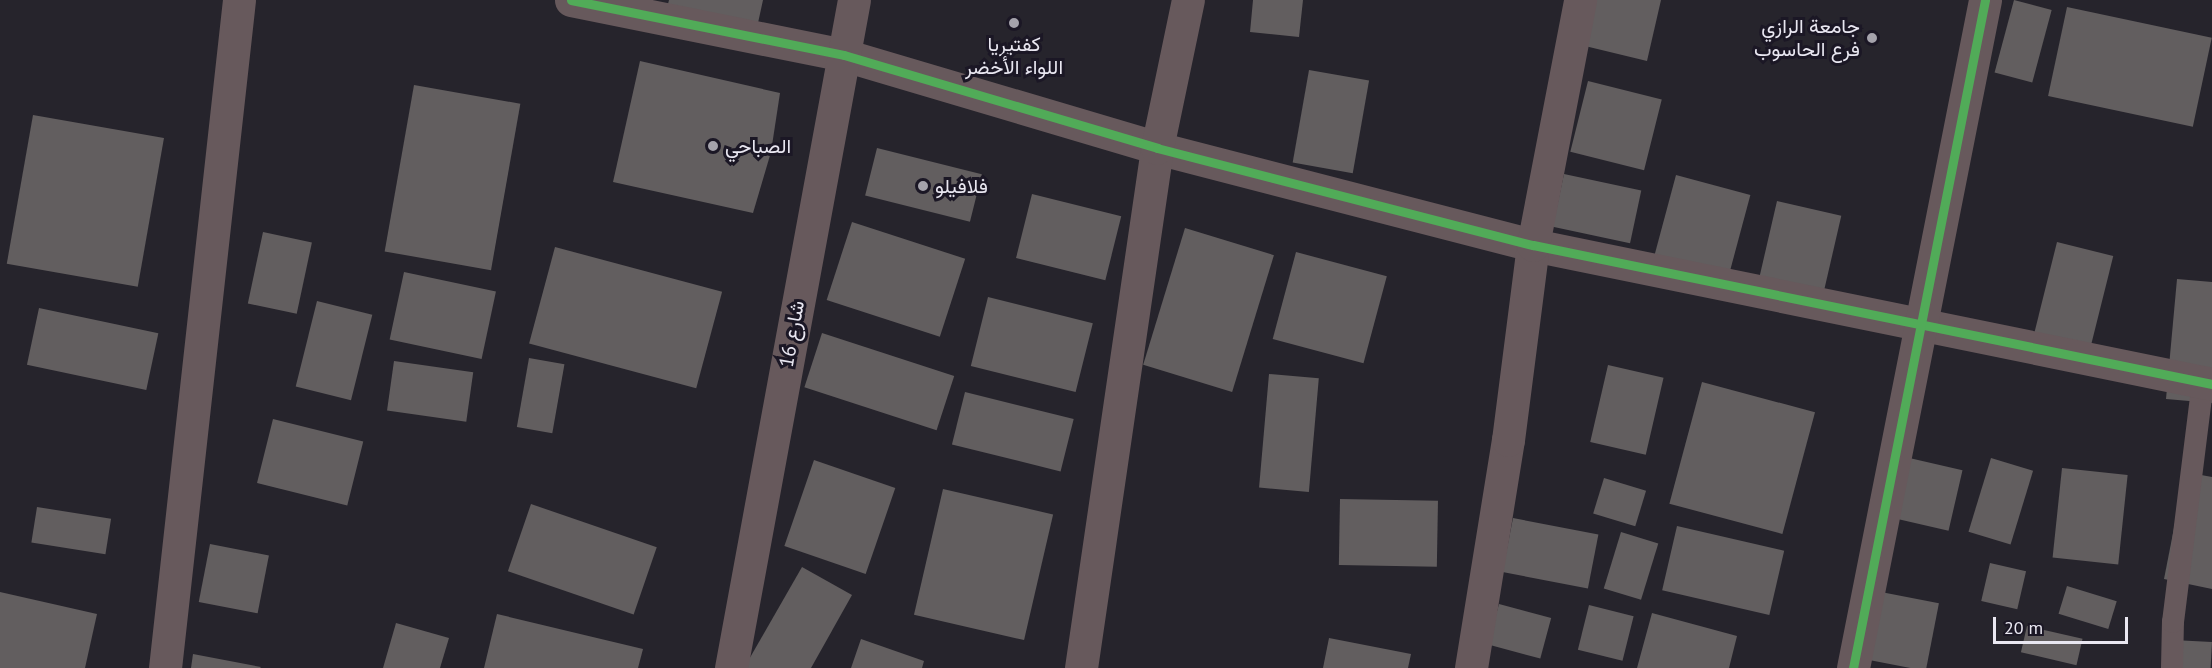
<!DOCTYPE html>
<meta charset="utf-8">
<style>
body{margin:0}
#map{position:relative;width:2212px;height:668px;overflow:hidden;background:#26242c;font-family:"PT Sans",Vazirmatn,sans-serif}
div>[style]{position:absolute}
[style*='--x']{left:calc(var(--x)*1px);top:calc(var(--y)*1px);width:calc(var(--w)*1px);rotate:calc(var(--a)*1deg)}
.building>*{inset:0;background:#625e5f;transform-origin:0 0}
.service>*{height:22px;margin:-11px;padding:0 11px;transform-origin:11px;border-radius:11px;background:#67595c}
.minor>*{height:33px;margin:-16.5px;padding:0 16.5px;transform-origin:16.5px;border-radius:16.5px;background:#67595c}
.cycleway>*{height:9px;margin:-4.5px;padding:0 4.5px;transform-origin:4.5px;border-radius:4.5px;background:#51ab58}
.dots>*{width:16px;height:16px;translate:-50% -50%;box-sizing:border-box;border:3px solid #1b1725;border-radius:50%}
span{translate:-50% -50%;white-space:nowrap;text-align:center;line-height:1.15;-webkit-text-stroke:6px #1b1725;paint-order:stroke}
.poi-label{font-size:20px;color:#e9e7f1}
.right{translate:-100% -50%;text-align:right}
.left{translate:0 -50%;text-align:left}
.street-label{font-size:20px;color:#e9e7f1}
.scale{position:absolute;left:1993px;top:617px;width:135px;height:27px;box-sizing:border-box;border:3px solid #e9e7f1;border-top:0;padding-left:8px;font-size:18px;line-height:21px;white-space:nowrap;color:#e9e7f1;-webkit-text-stroke:4px #1b1725;paint-order:stroke}
</style>
<div id="map">
<div class="building">
<div style="clip-path:polygon(669px 0,763px 0,758px 23px,668px 4px)"></div>
<div style="clip-path:polygon(1253px 0,1303px 0,1299px 37px,1250px 32px)"></div>
<div style="clip-path:polygon(1596px 0,1661px 0,1647px 61px,1585px 46px)"></div>
<div style="left:2014px;top:0;width:39px;height:75px;rotate:15deg"></div>
<div style="left:2067px;top:7px;width:148px;height:91px;rotate:12deg"></div>
<div style="clip-path:polygon(640px 61px,780px 93px,771px 152px,753px 213px,613px 182px)"></div>
<div style="left:1309px;top:70px;width:61px;height:94px;rotate:10deg"></div>
<div style="left:1588px;top:81px;width:76px;height:73px;rotate:14deg"></div>
<div style="left:414px;top:85px;width:108px;height:169px;rotate:10deg"></div>
<div style="left:33px;top:115px;width:133px;height:151px;rotate:10deg"></div>
<div style="left:877px;top:148px;width:108px;height:49px;rotate:14deg"></div>
<div style="left:1564px;top:174px;width:79px;height:54px;rotate:12deg"></div>
<div style="left:1676px;top:175px;width:77px;height:103px;rotate:15deg"></div>
<div style="left:1032px;top:194px;width:92px;height:66px;rotate:14deg"></div>
<div style="left:1777px;top:201px;width:66px;height:98px;rotate:13deg"></div>
<div style="left:852px;top:222px;width:119px;height:82px;rotate:18deg"></div>
<div style="left:1185px;top:228px;width:93px;height:143px;rotate:17deg"></div>
<div style="left:263px;top:232px;width:50px;height:73px;rotate:12deg"></div>
<div style="left:2057px;top:242px;width:58px;height:99px;rotate:14deg"></div>
<div style="left:555px;top:247px;width:173px;height:100px;rotate:15deg"></div>
<div style="left:1296px;top:252px;width:94px;height:90px;rotate:15deg"></div>
<div style="left:404px;top:272px;width:94px;height:69px;rotate:12deg"></div>
<div style="clip-path:polygon(2177px 279px,2212px 282px,2212px 403px,2166px 399px)"></div>
<div style="left:988px;top:297px;width:108px;height:71px;rotate:14deg"></div>
<div style="left:317px;top:301px;width:57px;height:88px;rotate:14deg"></div>
<div style="left:39px;top:308px;width:122px;height:58px;rotate:12deg"></div>
<div style="left:822px;top:333px;width:139px;height:57px;rotate:18deg"></div>
<div style="left:529px;top:358px;width:36px;height:70px;rotate:10deg"></div>
<div style="left:394px;top:361px;width:80px;height:50px;rotate:8deg"></div>
<div style="left:1608px;top:365px;width:57px;height:79px;rotate:13deg"></div>
<div style="left:1269px;top:374px;width:50px;height:114px;rotate:5deg"></div>
<div style="left:1702px;top:382px;width:117px;height:126px;rotate:15deg"></div>
<div style="left:965px;top:392px;width:112px;height:54px;rotate:14deg"></div>
<div style="left:273px;top:419px;width:93px;height:66px;rotate:14deg"></div>
<div style="left:1905px;top:457px;width:59px;height:62px;rotate:13deg"></div>
<div style="left:1991px;top:458px;width:44px;height:77px;rotate:17deg"></div>
<div style="left:814px;top:460px;width:86px;height:91px;rotate:19deg"></div>
<div style="left:2062px;top:468px;width:66px;height:90px;rotate:6deg"></div>
<div style="clip-path:polygon(2185px 472px,2212px 477px,2212px 589px,2164px 579px)"></div>
<div style="left:1604px;top:478px;width:44px;height:37px;rotate:17deg"></div>
<div style="left:943px;top:489px;width:113px;height:129px;rotate:13deg"></div>
<div style="left:1340px;top:499px;width:98px;height:66px;rotate:1deg"></div>
<div style="left:531px;top:504px;width:133px;height:71px;rotate:19deg"></div>
<div style="left:37px;top:507px;width:75px;height:36px;rotate:9deg"></div>
<div style="left:1513px;top:518px;width:87px;height:55px;rotate:11deg"></div>
<div style="left:1677px;top:526px;width:110px;height:66px;rotate:13deg"></div>
<div style="left:1621px;top:532px;width:39px;height:59px;rotate:17deg"></div>
<div style="left:210px;top:544px;width:60px;height:59px;rotate:11deg"></div>
<div style="left:1990px;top:563px;width:37px;height:39px;rotate:13deg"></div>
<div style="clip-path:polygon(802px 567px,852px 595px,811px 668px,744px 668px)"></div>
<div style="left:2067px;top:586px;width:52px;height:29px;rotate:17deg"></div>
<div style="clip-path:polygon(0 592px,97px 614px,85px 668px,0 668px)"></div>
<div style="left:1881px;top:592px;width:59px;height:69px;rotate:11deg"></div>
<div style="left:1499px;top:604px;width:54px;height:42px;rotate:15deg"></div>
<div style="left:1589px;top:605px;width:46px;height:46px;rotate:14deg"></div>
<div style="clip-path:polygon(1652px 613px,1737px 636px,1729px 668px,1637px 668px)"></div>
<div style="clip-path:polygon(497px 614px,643px 649px,638px 668px,484px 668px)"></div>
<div style="clip-path:polygon(396px 623px,449px 638px,440px 668px,383px 668px)"></div>
<div style="left:2027px;top:626px;width:57px;height:27px;rotate:13deg"></div>
<div style="clip-path:polygon(1329px 638px,1411px 654px,1408px 668px,1323px 668px)"></div>
<div style="clip-path:polygon(861px 639px,924px 661px,922px 668px,851px 668px)"></div>
<div style="left:2173px;top:640px;width:39px;height:28px;rotate:3deg"></div>
<div style="clip-path:polygon(193px 654px,261px 667px,260px 668px,191px 668px)"></div>
</div>
<div class="service">
<div style="--x:2172;--y:668;--w:46;--a:-88.8"></div>
<div style="--x:2173;--y:622;--w:242;--a:-82.9"></div>
</div>
<div class="minor">
<div style="--x:571;--y:0;--w:278;--a:11.4"></div>
<div style="--x:844;--y:55;--w:327;--a:16.5"></div>
<div style="--x:1157;--y:148;--w:388;--a:14.5"></div>
<div style="--x:1533;--y:245;--w:693;--a:11.57"></div>
<div style="--x:165;--y:668;--w:672;--a:-83.68"></div>
<div style="--x:731;--y:668;--w:679;--a:-79.57"></div>
<div style="--x:1081;--y:668;--w:526;--a:-81.68"></div>
<div style="--x:1157;--y:148;--w:151;--a:-78.2"></div>
<div style="--x:1471;--y:668;--w:231;--a:-80.8"></div>
<div style="--x:1508;--y:440;--w:197;--a:-82.7"></div>
<div style="--x:1533;--y:245;--w:249;--a:-79.1"></div>
<div style="--x:1853;--y:668;--w:681;--a:-78.82"></div>
</div>
<div class="cycleway">
<div style="--x:571;--y:0;--w:278;--a:11.4"></div>
<div style="--x:844;--y:55;--w:327;--a:16.5"></div>
<div style="--x:1157;--y:148;--w:388;--a:14.5"></div>
<div style="--x:1533;--y:245;--w:693;--a:11.57"></div>
<div style="--x:1853;--y:668;--w:681;--a:-78.82"></div>
</div>
<div class="dots">
<div style="left:1014px;top:23px;background:#a5a3ac"></div>
<div style="left:1872px;top:38px;background:#a5a3ac"></div>
<div style="left:713px;top:146px;background:#a5a3ac"></div>
<div style="left:923px;top:186px;background:#a5a3ac"></div>
</div>
<div class="poi-label">
<span class="right" style="left:1860px;top:38px">جامعة الرازي<br>فرع الحاسوب</span>
<span style="left:1014px;top:56px">كفتيريا<br>اللواء الأخضر</span>
<span class="left" style="left:725px;top:146px">الصباحي</span>
<span class="left" style="left:935px;top:186px">فلافيلو</span>
</div>
<div class="street-label">
<span style="left:792px;top:334px;rotate:-80deg">شارع 16</span>
</div>
<div class="scale">20 m</div>
</div>
